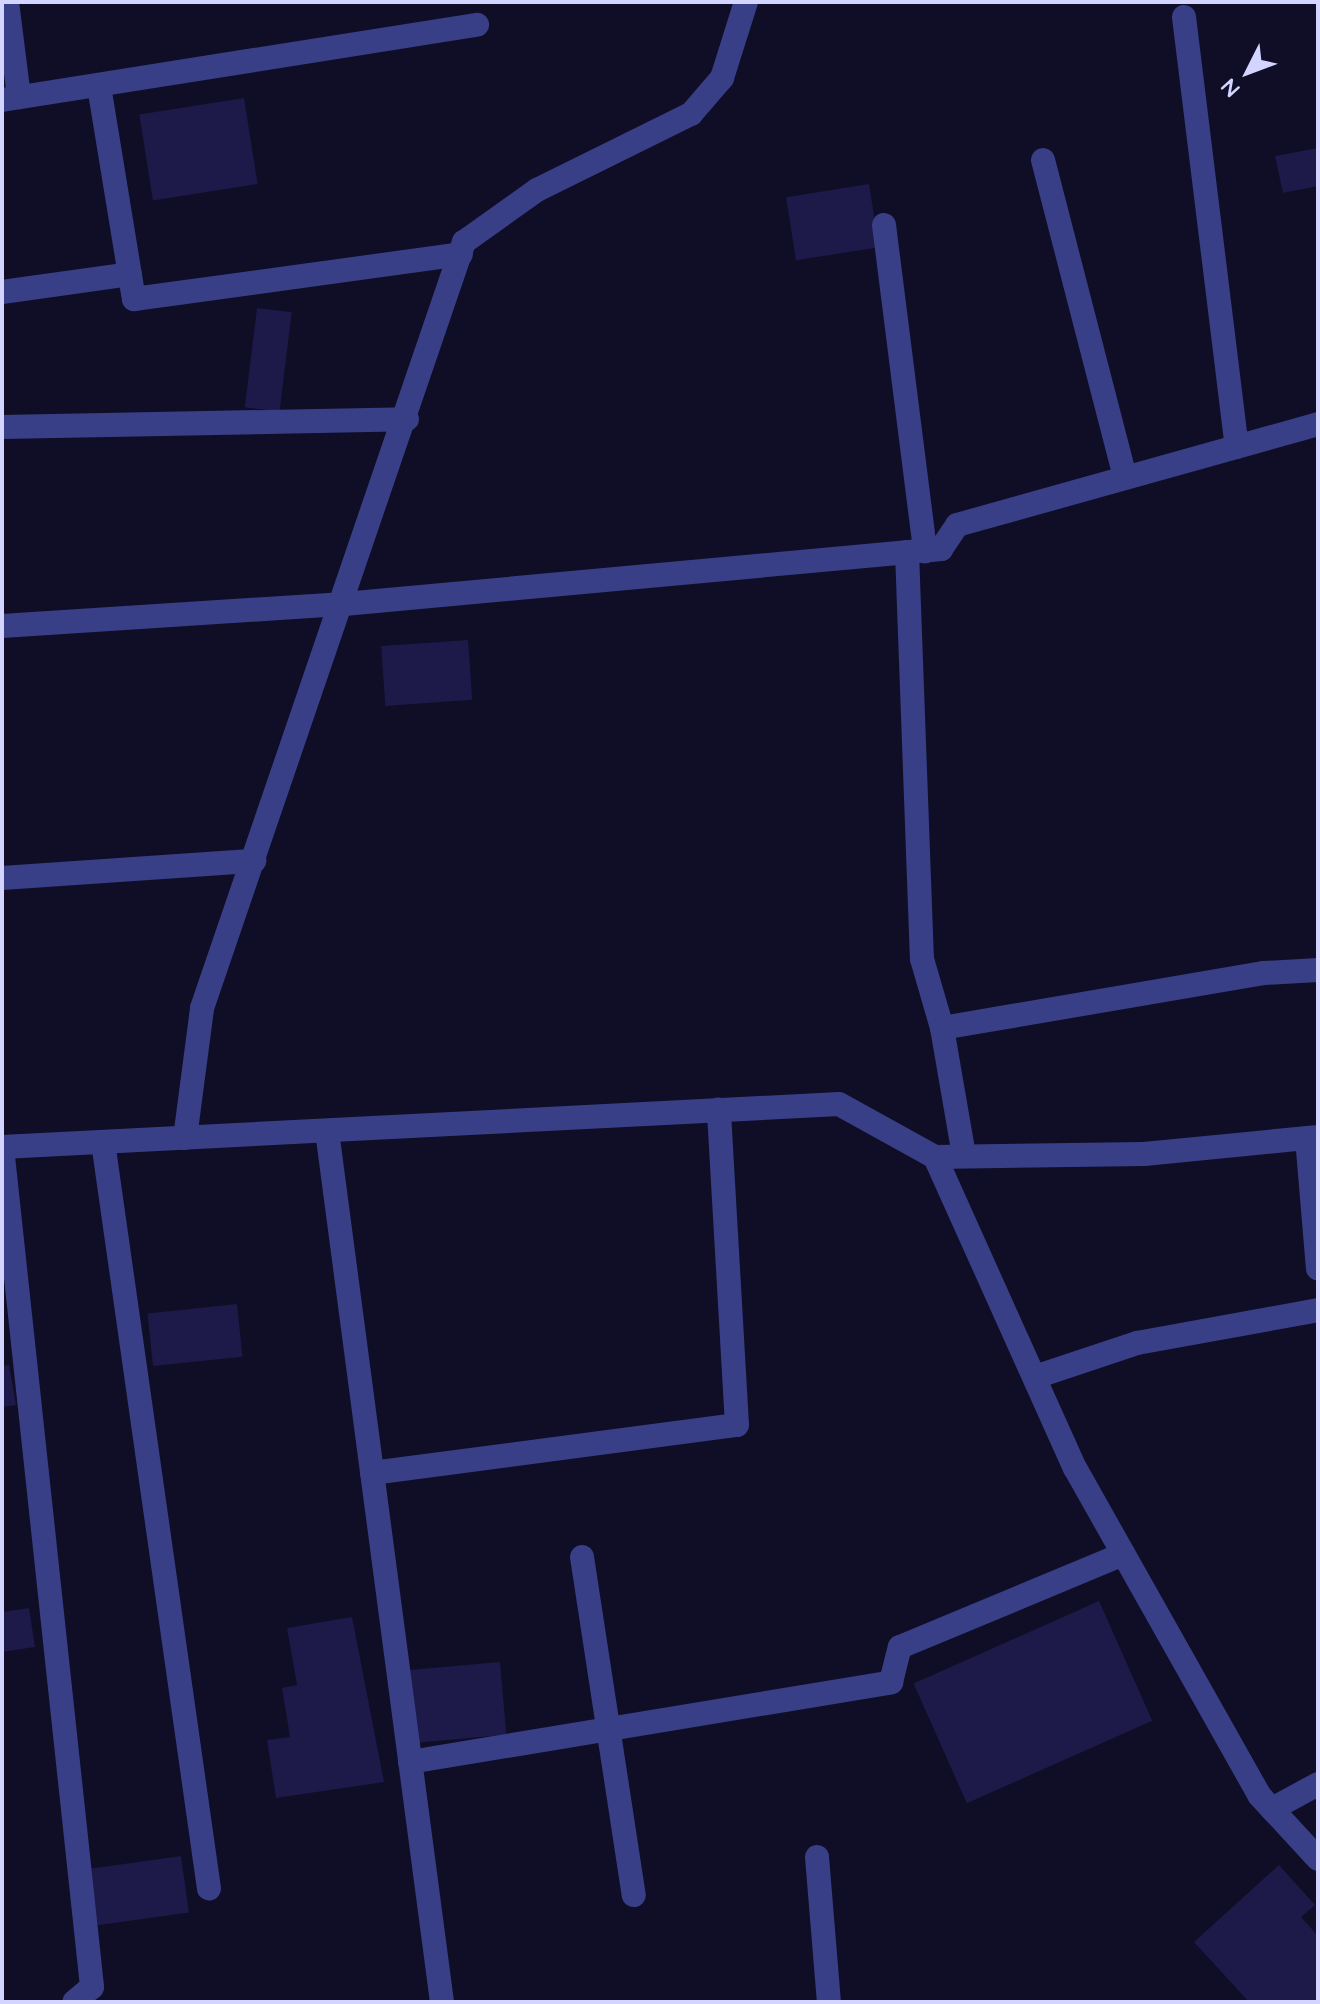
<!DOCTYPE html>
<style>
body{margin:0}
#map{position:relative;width:1320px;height:2004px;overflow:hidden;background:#0f0e26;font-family:Quicksand,sans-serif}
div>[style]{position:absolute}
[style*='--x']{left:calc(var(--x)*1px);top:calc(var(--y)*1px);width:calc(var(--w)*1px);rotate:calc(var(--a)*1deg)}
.building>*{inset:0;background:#1d1948;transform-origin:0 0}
.street>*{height:24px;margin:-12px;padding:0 12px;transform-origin:12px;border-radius:12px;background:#383f87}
span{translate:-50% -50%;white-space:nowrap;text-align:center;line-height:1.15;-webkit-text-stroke:8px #0f0e26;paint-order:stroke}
.frame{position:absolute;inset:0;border:4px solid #d3d4ff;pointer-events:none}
.north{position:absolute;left:1208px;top:32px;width:80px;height:80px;-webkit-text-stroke:6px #0f0e26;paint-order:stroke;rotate:228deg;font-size:22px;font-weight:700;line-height:32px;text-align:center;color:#d3d4ff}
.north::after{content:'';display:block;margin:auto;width:28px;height:36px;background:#d3d4ff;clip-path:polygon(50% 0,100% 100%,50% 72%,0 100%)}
</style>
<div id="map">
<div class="building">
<div style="left:244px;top:98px;width:87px;height:106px;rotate:81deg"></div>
<div style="clip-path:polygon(1318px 148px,1318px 186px,1283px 193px,1275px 156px)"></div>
<div style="left:869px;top:184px;width:64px;height:84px;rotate:81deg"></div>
<div style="left:257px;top:308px;width:35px;height:100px;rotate:7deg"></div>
<div style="left:468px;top:640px;width:60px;height:87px;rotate:86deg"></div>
<div style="left:237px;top:1304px;width:53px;height:90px;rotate:84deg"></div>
<div style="clip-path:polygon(9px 1365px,16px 1405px,2px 1407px,2px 1366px)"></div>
<div style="left:1099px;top:1601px;width:131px;height:203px;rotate:66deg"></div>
<div style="clip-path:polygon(29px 1608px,35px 1647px,2px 1652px,2px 1612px)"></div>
<div style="clip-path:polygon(352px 1617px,384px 1782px,276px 1798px,267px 1740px,290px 1737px,282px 1688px,297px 1685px,287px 1628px)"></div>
<div style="left:500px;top:1662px;width:73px;height:91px;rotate:85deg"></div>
<div style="left:181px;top:1856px;width:57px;height:94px;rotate:82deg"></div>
<div style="clip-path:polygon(1279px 1865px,1315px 1905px,1301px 1917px,1318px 1936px,1318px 2002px,1249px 2002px,1194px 1942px)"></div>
</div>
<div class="street">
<div style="--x:7;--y:2;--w:96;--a:82.8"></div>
<div style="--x:1184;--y:17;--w:433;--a:83"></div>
<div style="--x:99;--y:86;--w:216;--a:80.7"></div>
<div style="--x:134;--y:299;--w:330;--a:-7.8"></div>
<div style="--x:2;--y:100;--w:481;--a:-9"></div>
<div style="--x:1043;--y:160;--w:328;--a:75.5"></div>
<div style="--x:884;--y:225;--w:329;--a:82.8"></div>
<div style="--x:2;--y:292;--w:129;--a:-8"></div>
<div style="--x:2;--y:427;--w:405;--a:-1.1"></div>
<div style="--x:907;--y:552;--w:407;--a:87.9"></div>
<div style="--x:922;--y:959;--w:72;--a:73.8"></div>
<div style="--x:942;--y:1028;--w:130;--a:80.2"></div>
<div style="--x:2;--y:626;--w:343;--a:-3.7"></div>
<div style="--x:344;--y:604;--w:600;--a:-5.26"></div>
<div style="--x:941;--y:549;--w:29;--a:-56"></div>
<div style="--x:957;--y:525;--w:375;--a:-15.6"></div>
<div style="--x:2;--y:878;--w:253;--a:-3.9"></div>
<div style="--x:942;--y:1028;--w:327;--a:-9.7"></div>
<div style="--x:1264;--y:973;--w:54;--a:-3.2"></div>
<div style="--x:327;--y:1131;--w:879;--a:82.48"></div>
<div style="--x:185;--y:1138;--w:131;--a:-82.5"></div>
<div style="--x:202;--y:1008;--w:810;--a:-71.12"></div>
<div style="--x:464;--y:242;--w:90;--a:-35.5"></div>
<div style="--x:537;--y:190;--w:172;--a:-26.3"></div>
<div style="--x:691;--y:114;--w:48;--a:-49.3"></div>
<div style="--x:722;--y:78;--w:80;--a:-72.5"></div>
<div style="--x:1307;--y:1138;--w:131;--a:85.2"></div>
<div style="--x:103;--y:1142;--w:754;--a:81.92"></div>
<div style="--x:2;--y:1147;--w:838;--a:-2.94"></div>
<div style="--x:839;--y:1104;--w:110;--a:28.9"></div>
<div style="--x:935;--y:1157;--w:209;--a:-0.8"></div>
<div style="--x:1144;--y:1154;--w:175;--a:-5.6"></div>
<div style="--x:2;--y:1147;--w:845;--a:83.88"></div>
<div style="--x:92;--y:1987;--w:23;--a:140"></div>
<div style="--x:935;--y:1157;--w:341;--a:65.8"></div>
<div style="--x:1075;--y:1468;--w:375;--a:60.6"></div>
<div style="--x:1259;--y:1795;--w:87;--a:47.3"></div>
<div style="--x:1035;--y:1377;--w:108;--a:-18.4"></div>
<div style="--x:1137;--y:1343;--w:184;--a:-10.3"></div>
<div style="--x:372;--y:1473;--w:368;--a:-7.5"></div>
<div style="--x:737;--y:1425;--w:316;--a:-93.3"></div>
<div style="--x:582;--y:1557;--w:342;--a:81.3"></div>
<div style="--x:410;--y:1762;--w:488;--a:-9.4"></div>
<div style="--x:891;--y:1682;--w:36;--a:-76"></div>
<div style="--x:900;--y:1647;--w:242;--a:-22.6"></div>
<div style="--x:1272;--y:1809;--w:52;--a:-28.5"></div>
<div style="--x:817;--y:1857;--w:145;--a:85.3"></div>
</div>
<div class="frame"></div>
<div class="north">N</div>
</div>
